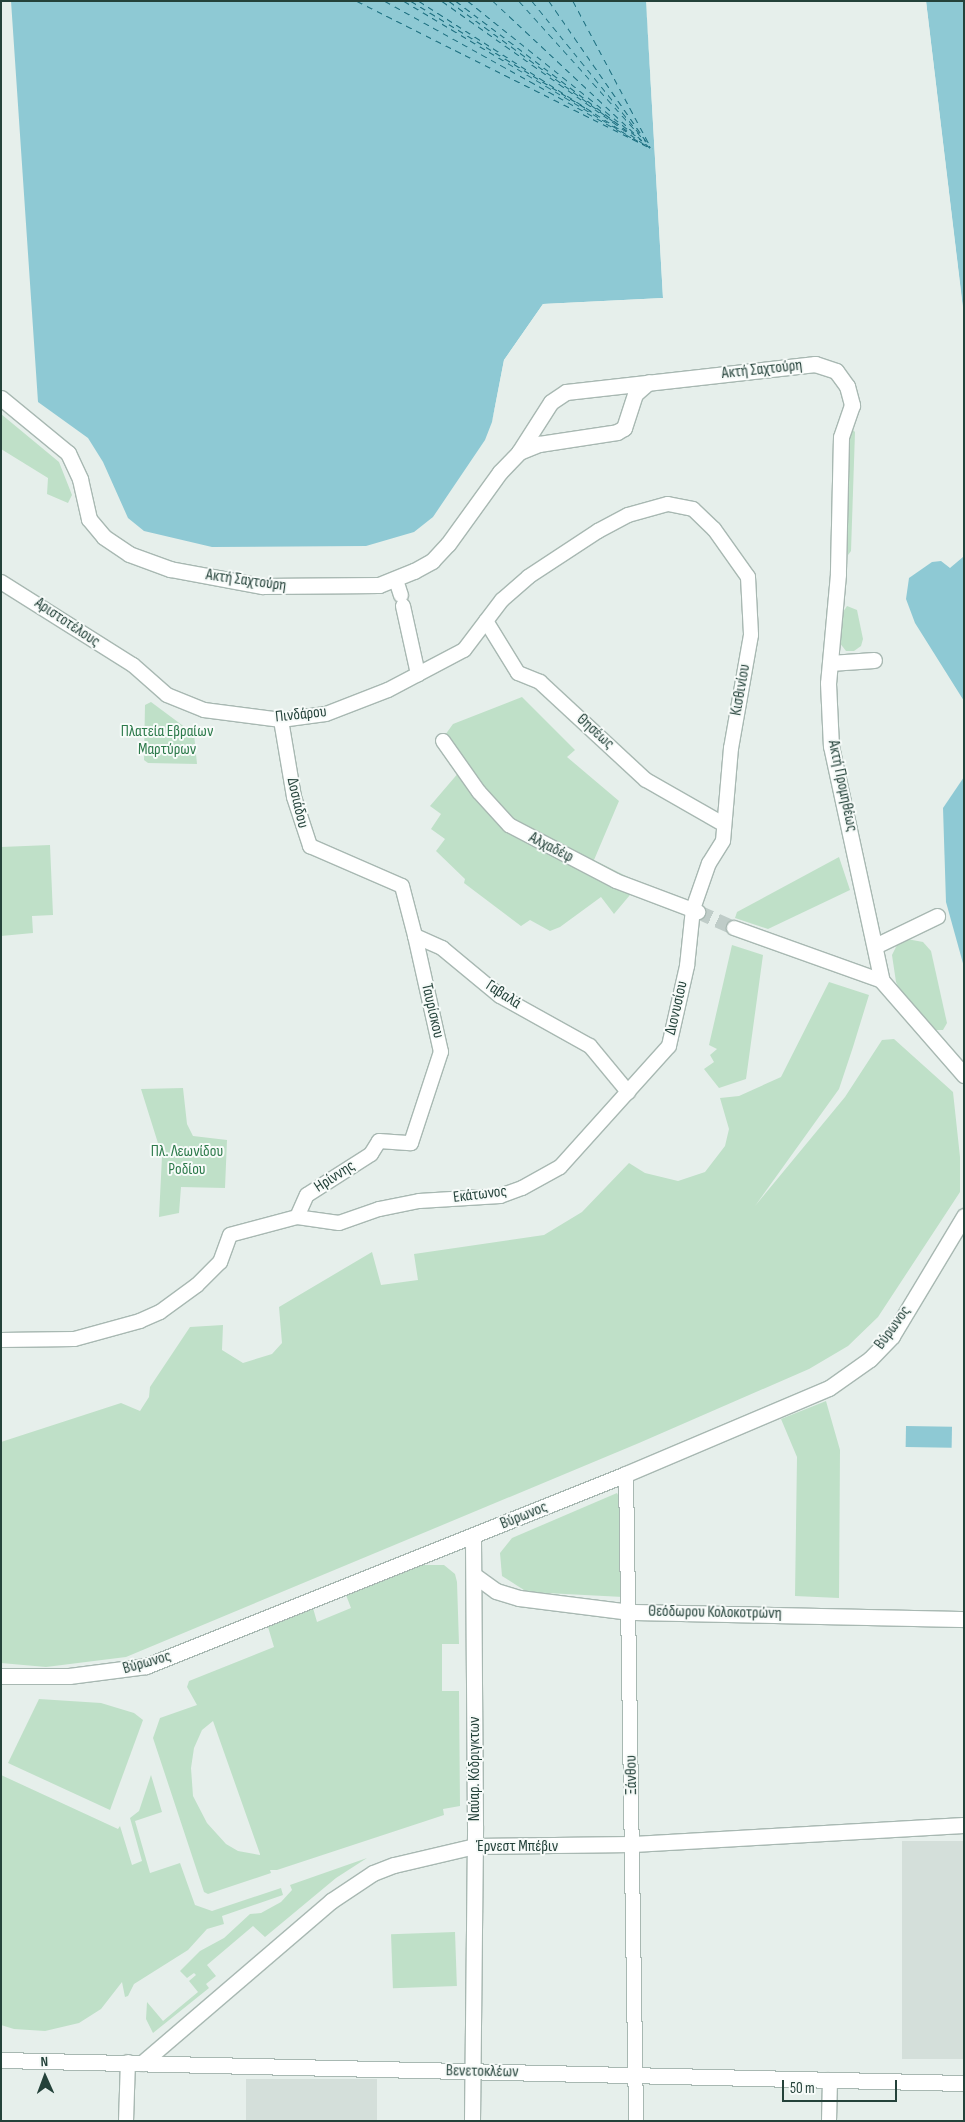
<!DOCTYPE html>
<meta charset="utf-8">
<style>
body{margin:0}
#map{position:relative;width:965px;height:2122px;overflow:hidden;background:#e6efeb;font-family:"Sofia Sans Condensed",sans-serif}
div>[style]{position:absolute}
[style*='--x']{left:calc(var(--x)*1px);top:calc(var(--y)*1px);width:calc(var(--w)*1px);rotate:calc(var(--a)*1deg)}
.built>*{inset:0;background:#d4dfda;transform-origin:0 0}
.green>*{inset:0;background:#bfe0c8;transform-origin:0 0}
.water>*{inset:0;background:#8ec9d4;transform-origin:0 0}
.pier>*{inset:0;background:#e6efeb}
.ferry>*{height:1px;margin-top:-0.5px;transform-origin:0;background:repeating-linear-gradient(90deg,#1c6f80 0 6px,transparent 0 11px)}
.minor-tunnel>*{height:14px;margin-top:-7px;transform-origin:0;background:repeating-linear-gradient(90deg,#bfccc8 0 14px,transparent 0 21px)}
.roads{filter:drop-shadow(1px 0 #a8b8b2) drop-shadow(-1px 0 #a8b8b2) drop-shadow(0 1px #a8b8b2) drop-shadow(0 -1px #a8b8b2)}
.minor>*{height:14px;margin:-7px;padding:0 7px;transform-origin:7px;border-radius:7px;background:#fff}
.tertiary>*{height:15px;margin:-7.5px;padding:0 7.5px;transform-origin:7.5px;border-radius:7.5px;background:#fff}
.secondary>*{height:15px;margin:-7.5px;padding:0 7.5px;transform-origin:7.5px;border-radius:7.5px;background:#fff}
span{translate:-50% -50%;white-space:nowrap;text-align:center;line-height:1.15;-webkit-text-stroke:4px #f7fbf9;paint-order:stroke}
.street-label{font-size:16px;color:#24423a}
.park-label{font-size:16px;color:#2d7a4b}
.frame{position:absolute;inset:0;border:2px solid #24423a;pointer-events:none}
.north{position:absolute;left:20px;top:2052px;width:50px;height:50px;-webkit-text-stroke:4px #f7fbf9;paint-order:stroke;rotate:358deg;font-size:14px;font-weight:700;line-height:20px;text-align:center;color:#24423a}
.north::after{content:'';display:block;margin:auto;width:18px;height:22px;background:#24423a;clip-path:polygon(50% 0,100% 100%,50% 72%,0 100%)}
.scale{position:absolute;left:782px;top:2080px;width:115px;height:22px;box-sizing:border-box;border:2px solid #24423a;border-top:0;padding-left:6px;font-size:15px;line-height:18px;white-space:nowrap;color:#24423a;-webkit-text-stroke:4px #f7fbf9;paint-order:stroke}
</style>
<div id="map">
<div class="built">
<div style="left:964px;top:1841px;width:218px;height:62px;rotate:90deg"></div>
<div style="left:377px;top:2079px;width:42px;height:131px;rotate:90deg"></div>
</div>
<div class="green">
<div style="clip-path:polygon(1px 414px,59px 462px,72px 495px,68px 503px,47px 494px,48px 478px,1px 449px)"></div>
<div style="clip-path:polygon(852px 429px,855px 432px,851px 551px,848px 555px,848px 433px)"></div>
<div style="clip-path:polygon(847px 606px,857px 610px,863px 639px,861px 646px,854px 651px,846px 651px,839px 642px,843px 612px)"></div>
<div style="clip-path:polygon(522px 697px,575px 750px,567px 757px,619px 801px,594px 860px,640px 883px,614px 914px,601px 897px,560px 927px,550px 931px,530px 920px,521px 926px,464px 883px,465px 879px,436px 851px,445px 839px,431px 829px,441px 814px,430px 806px,460px 771px,440px 742px,453px 724px)"></div>
<div style="clip-path:polygon(151px 702px,194px 734px,197px 764px,148px 763px,144px 760px,145px 705px)"></div>
<div style="clip-path:polygon(50px 845px,53px 915px,32px 916px,33px 933px,1px 936px,1px 847px)"></div>
<div style="clip-path:polygon(839px 857px,850px 890px,768px 929px,735px 918px,737px 912px)"></div>
<div style="clip-path:polygon(907px 939px,923px 942px,931px 951px,947px 1023px,943px 1030px,934px 1030px,901px 992px,896px 982px,892px 955px,897px 945px)"></div>
<div style="clip-path:polygon(732px 945px,763px 955px,746px 1079px,719px 1088px,704px 1069px,714px 1062px,710px 1055px,717px 1049px,709px 1045px)"></div>
<div style="clip-path:polygon(829px 982px,869px 995px,853px 1047px,839px 1089px,755px 1206px,845px 1097px,882px 1040px,894px 1039px,953px 1092px,960px 1157px,960px 1192px,878px 1317px,848px 1346px,809px 1369px,639px 1443px,126px 1657px,46px 1667px,1px 1663px,1px 1442px,121px 1403px,140px 1411px,149px 1397px,150px 1387px,190px 1327px,223px 1325px,222px 1350px,243px 1363px,272px 1354px,282px 1343px,279px 1307px,372px 1252px,381px 1285px,418px 1280px,414px 1254px,544px 1235px,582px 1212px,629px 1163px,645px 1173px,678px 1181px,705px 1172px,725px 1146px,729px 1129px,720px 1098px,739px 1096px,781px 1077px)"></div>
<div style="clip-path:polygon(183px 1088px,187px 1124px,193px 1136px,227px 1140px,225px 1188px,181px 1187px,179px 1213px,159px 1217px,162px 1156px,141px 1089px)"></div>
<div style="clip-path:polygon(826px 1401px,840px 1450px,839px 1598px,795px 1596px,797px 1457px,781px 1419px)"></div>
<div style="clip-path:polygon(617px 1493px,624px 1507px,623px 1597px,527px 1592px,502px 1576px,500px 1553px,512px 1538px)"></div>
<div style="clip-path:polygon(evenodd,420px 1565px,444px 1565px,455px 1574px,457px 1582px,459px 1644px,442px 1644px,442px 1691px,459px 1691px,460px 1806px,443px 1809px,444px 1815px,277px 1870px,270px 1870px,271px 1873px,208px 1894px,204px 1892px,153px 1738px,160px 1718px,197px 1705px,187px 1687px,189px 1681px,274px 1647px,268px 1627px,313px 1608px,317px 1622px,351px 1608px,346px 1595px,420px 1565px,213px 1721px,260px 1854px,260px 1855px,238px 1851px,226px 1844px,207px 1823px,193px 1796px,191px 1768px,194px 1748px,202px 1730px,213px 1721px)"></div>
<div style="clip-path:polygon(39px 1699px,101px 1703px,134px 1713px,143px 1720px,110px 1810px,8px 1763px)"></div>
<div style="clip-path:polygon(1px 1775px,118px 1829px,120px 1826px,132px 1865px,142px 1861px,130px 1818px,139px 1811px,151px 1775px,162px 1812px,135px 1821px,150px 1873px,180px 1863px,195px 1905px,212px 1911px,281px 1888px,283px 1895px,222px 1916px,224px 1924px,207px 1929px,188px 1950px,134px 1984px,128px 1996px,125px 1997px,122px 1982px,101px 2009px,79px 2023px,45px 2031px,14px 2029px,1px 2025px)"></div>
<div style="clip-path:polygon(367px 1858px,336px 1878px,265px 1937px,253px 1926px,207px 1965px,216px 1976px,206px 1984px,209px 1988px,153px 2033px,146px 2019px,147px 2002px,163px 2021px,198px 1992px,189px 1981px,196px 1975px,194px 1973px,187px 1978px,180px 1971px,200px 1951px,224px 1938px,250px 1914px,261px 1913px,281px 1902px,292px 1890px,290px 1885px)"></div>
<div style="left:455px;top:1932px;width:54px;height:64px;rotate:88deg"></div>
</div>
<div class="water">
<div style="clip-path:polygon(11px 1px,646px 1px,663px 298px,543px 304px,504px 360px,492px 422px,485px 440px,433px 517px,414px 532px,366px 546px,212px 547px,144px 531px,128px 518px,103px 462px,88px 438px,38px 402px)"></div>
<div style="clip-path:polygon(926px 1px,964px 1px,964px 316px)"></div>
<div style="clip-path:polygon(964px 545px,964px 701px,915px 623px,906px 599px,909px 578px,932px 562px,941px 561px,950px 568px,963px 557px)"></div>
<div style="clip-path:polygon(964px 777px,964px 967px,946px 902px,943px 808px)"></div>
<div style="left:906px;top:1426px;width:46px;height:21px;rotate:1deg"></div>
</div>
<div class="pier">
<div style="clip-path:polygon(646px 1px,665px 299px,545px 307px,506px 361px,492px 422px,504px 360px,543px 304px,663px 298px)"></div>
<div style="clip-path:polygon(924px 1px,926px 1px,964px 318px,961px 316px)"></div>
</div>
<div class="ferry">
<div style="--x:357;--y:1;--w:330;--a:26.6"></div>
<div style="--x:385;--y:1;--w:285;--a:29"></div>
<div style="--x:404;--y:1;--w:263;--a:30.9"></div>
<div style="--x:411;--y:1;--w:212;--a:31.5"></div>
<div style="--x:419;--y:1;--w:243;--a:32.6"></div>
<div style="--x:442;--y:1;--w:251;--a:35.3"></div>
<div style="--x:449;--y:1;--w:203;--a:36.2"></div>
<div style="--x:456;--y:1;--w:220;--a:37.2"></div>
<div style="--x:468;--y:1;--w:223;--a:38.8"></div>
<div style="--x:493;--y:1;--w:215;--a:43.1"></div>
<div style="--x:519;--y:1;--w:188;--a:48"></div>
<div style="--x:532;--y:1;--w:175;--a:51"></div>
<div style="--x:549;--y:1;--w:178;--a:55.3"></div>
<div style="--x:573;--y:1;--w:162;--a:62"></div>
<div style="--x:633;--y:138;--w:12;--a:31"></div>
</div>
<div class="minor-tunnel">
<div style="--x:698;--y:912;--w:39;--a:24"></div>
</div>
<div class="roads">
<div class="minor">
<div style="--x:396;--y:580;--w:16;--a:72"></div>
<div style="--x:1;--y:582;--w:156;--a:32.2"></div>
<div style="--x:133;--y:665;--w:45;--a:41.4"></div>
<div style="--x:167;--y:695;--w:40;--a:22"></div>
<div style="--x:204;--y:710;--w:78;--a:7.4"></div>
<div style="--x:281;--y:720;--w:45;--a:-7.6"></div>
<div style="--x:326;--y:714;--w:66;--a:-21.2"></div>
<div style="--x:388;--y:690;--w:86;--a:-27.8"></div>
<div style="--x:464;--y:650;--w:63;--a:-52.8"></div>
<div style="--x:502;--y:600;--w:35;--a:-41"></div>
<div style="--x:528;--y:577;--w:84;--a:-33.3"></div>
<div style="--x:598;--y:531;--w:34;--a:-28"></div>
<div style="--x:628;--y:515;--w:41;--a:-15.4"></div>
<div style="--x:668;--y:504;--w:25;--a:11"></div>
<div style="--x:693;--y:509;--w:29;--a:44"></div>
<div style="--x:714;--y:529;--w:59;--a:54.7"></div>
<div style="--x:748;--y:577;--w:58;--a:87"></div>
<div style="--x:751;--y:635;--w:115;--a:100"></div>
<div style="--x:731;--y:748;--w:93;--a:94.9"></div>
<div style="--x:723;--y:841;--w:26;--a:122"></div>
<div style="--x:709;--y:863;--w:49;--a:109.2"></div>
<div style="--x:693;--y:909;--w:57;--a:96"></div>
<div style="--x:687;--y:966;--w:82;--a:102.7"></div>
<div style="--x:669;--y:1046;--w:163;--a:132"></div>
<div style="--x:560;--y:1167;--w:43;--a:151.1"></div>
<div style="--x:522;--y:1188;--w:23;--a:160"></div>
<div style="--x:500;--y:1196;--w:81;--a:176.5"></div>
<div style="--x:419;--y:1201;--w:41;--a:168.7"></div>
<div style="--x:379;--y:1209;--w:42;--a:160.7"></div>
<div style="--x:339;--y:1223;--w:42;--a:-171.9"></div>
<div style="--x:297;--y:1217;--w:69;--a:165"></div>
<div style="--x:230;--y:1235;--w:29;--a:110"></div>
<div style="--x:220;--y:1262;--w:33;--a:135"></div>
<div style="--x:197;--y:1285;--w:46;--a:143.9"></div>
<div style="--x:160;--y:1312;--w:22;--a:156"></div>
<div style="--x:140;--y:1321;--w:68;--a:164.7"></div>
<div style="--x:74;--y:1339;--w:73;--a:179.2"></div>
<div style="--x:403;--y:606;--w:70;--a:77.6"></div>
<div style="--x:486;--y:621;--w:61;--a:58.4"></div>
<div style="--x:518;--y:673;--w:24;--a:22"></div>
<div style="--x:540;--y:682;--w:144;--a:42.8"></div>
<div style="--x:646;--y:780;--w:89;--a:29.7"></div>
<div style="--x:281;--y:720;--w:78;--a:80.4"></div>
<div style="--x:294;--y:797;--w:52;--a:71.9"></div>
<div style="--x:310;--y:846;--w:100;--a:23.5"></div>
<div style="--x:402;--y:886;--w:52;--a:75.4"></div>
<div style="--x:415;--y:936;--w:30;--a:24"></div>
<div style="--x:442;--y:948;--w:75;--a:39.6"></div>
<div style="--x:500;--y:996;--w:103;--a:29.1"></div>
<div style="--x:590;--y:1046;--w:60;--a:50.4"></div>
<div style="--x:443;--y:741;--w:62;--a:54.8"></div>
<div style="--x:479;--y:792;--w:45;--a:47.7"></div>
<div style="--x:509;--y:825;--w:121;--a:27.6"></div>
<div style="--x:616;--y:881;--w:88;--a:20.7"></div>
<div style="--x:734;--y:928;--w:157;--a:19.7"></div>
<div style="--x:297;--y:1217;--w:24;--a:-66"></div>
<div style="--x:307;--y:1195;--w:76;--a:-32.6"></div>
<div style="--x:371;--y:1154;--w:15;--a:-58"></div>
<div style="--x:379;--y:1141;--w:32;--a:4"></div>
<div style="--x:411;--y:1143;--w:96;--a:-71.8"></div>
<div style="--x:441;--y:1052;--w:119;--a:-102.6"></div>
<div style="--x:626;--y:1474;--w:647;--a:89.11"></div>
<div style="--x:126;--y:2121;--w:59;--a:-88.1"></div>
<div style="--x:829;--y:2121;--w:41;--a:-88.6"></div>
</div>
<div class="tertiary">
<div style="--x:474;--y:1575;--w:27;--a:36"></div>
<div style="--x:496;--y:1591;--w:24;--a:17"></div>
<div style="--x:519;--y:1598;--w:112;--a:7.2"></div>
<div style="--x:630;--y:1612;--w:334;--a:1.2"></div>
<div style="--x:1;--y:1676;--w:68;--a:0"></div>
<div style="--x:69;--y:1676;--w:78;--a:-7.4"></div>
<div style="--x:146;--y:1666;--w:517;--a:-21.8"></div>
<div style="--x:626;--y:1474;--w:220;--a:-23"></div>
<div style="--x:829;--y:1388;--w:50;--a:-35.3"></div>
<div style="--x:870;--y:1359;--w:32;--a:-46"></div>
<div style="--x:892;--y:1336;--w:140;--a:-59"></div>
<div style="--x:1;--y:2060;--w:963;--a:1.37"></div>
<div style="--x:142;--y:2063;--w:249;--a:-40.6"></div>
<div style="--x:331;--y:1901;--w:50;--a:-33.7"></div>
<div style="--x:373;--y:1873;--w:22;--a:-21"></div>
<div style="--x:394;--y:1865;--w:83;--a:-13.2"></div>
<div style="--x:475;--y:1846;--w:157;--a:-0.7"></div>
<div style="--x:632;--y:1844;--w:333;--a:-3.3"></div>
<div style="--x:472;--y:2121;--w:295;--a:-89.4"></div>
<div style="--x:475;--y:1826;--w:289;--a:-90.4"></div>
</div>
<div class="secondary">
<div style="--x:1;--y:398;--w:87;--a:39.4"></div>
<div style="--x:68;--y:453;--w:29;--a:65"></div>
<div style="--x:80;--y:479;--w:41;--a:77.3"></div>
<div style="--x:89;--y:519;--w:23;--a:50"></div>
<div style="--x:104;--y:537;--w:30;--a:34"></div>
<div style="--x:129;--y:554;--w:44;--a:20.1"></div>
<div style="--x:170;--y:569;--w:94;--a:10.5"></div>
<div style="--x:262;--y:586;--w:117;--a:-0.5"></div>
<div style="--x:379;--y:585;--w:38;--a:-22"></div>
<div style="--x:414;--y:571;--w:21;--a:-29"></div>
<div style="--x:432;--y:561;--w:23;--a:-47"></div>
<div style="--x:448;--y:544;--w:89;--a:-54.2"></div>
<div style="--x:500;--y:472;--w:28;--a:-46"></div>
<div style="--x:519;--y:452;--w:59;--a:-57.4"></div>
<div style="--x:551;--y:402;--w:18;--a:-34"></div>
<div style="--x:566;--y:392;--w:251;--a:-6.4"></div>
<div style="--x:815;--y:364;--w:22;--a:18"></div>
<div style="--x:836;--y:371;--w:19;--a:54"></div>
<div style="--x:847;--y:386;--w:20;--a:75"></div>
<div style="--x:852;--y:405;--w:34;--a:109"></div>
<div style="--x:841;--y:437;--w:137;--a:91.3"></div>
<div style="--x:838;--y:574;--w:109;--a:95.2"></div>
<div style="--x:828;--y:683;--w:63;--a:87.3"></div>
<div style="--x:831;--y:746;--w:240;--a:77.8"></div>
<div style="--x:882;--y:981;--w:125;--a:48.9"></div>
<div style="--x:519;--y:452;--w:22;--a:-22"></div>
<div style="--x:539;--y:444;--w:79;--a:-8.7"></div>
<div style="--x:617;--y:432;--w:8;--a:-30"></div>
<div style="--x:624;--y:428;--w:36;--a:-72"></div>
<div style="--x:635;--y:394;--w:18;--a:-41"></div>
<div style="--x:830;--y:663;--w:44;--a:-3.9"></div>
<div style="--x:875;--y:946;--w:69;--a:-25.8"></div>
</div>
</div>
<div class="street-label">
<span style="left:762px;top:370px;rotate:-6deg">Ακτή Σαχτούρη</span>
<span style="left:246px;top:581px;rotate:8deg">Ακτή Σαχτούρη</span>
<span style="left:67px;top:623px;rotate:34deg">Αριστοτέλους</span>
<span style="left:741px;top:690px;rotate:-80deg">Κισθινίου</span>
<span style="left:301px;top:715px;rotate:-6deg">Πινδάρου</span>
<span style="left:595px;top:732px;rotate:42deg">Θησέως</span>
<span style="left:842px;top:786px;rotate:78deg">Ακτή Προμηθέως</span>
<span style="left:297px;top:803px;rotate:77deg">Δοσιάδου</span>
<span style="left:551px;top:848px;rotate:27deg">Αλχαδέφ</span>
<span style="left:503px;top:995px;rotate:33deg">Γαβαλά</span>
<span style="left:677px;top:1008px;rotate:-77deg">Διονυσίου</span>
<span style="left:432px;top:1011px;rotate:77deg">Ταυρίσκου</span>
<span style="left:335px;top:1177px;rotate:-33deg">Ηρίννης</span>
<span style="left:480px;top:1195px;rotate:-7deg">Εκάτωνος</span>
<span style="left:893px;top:1328px;rotate:-54deg">Βύρωνος</span>
<span style="left:524px;top:1516px;rotate:-22deg">Βύρωνος</span>
<span style="left:715px;top:1613px;rotate:1deg">Θεόδωρου Κολοκοτρώνη</span>
<span style="left:147px;top:1663px;rotate:-16deg">Βύρωνος</span>
<span style="left:475px;top:1769px;rotate:-90deg">Ναύαρ. Κόδριγκτων</span>
<span style="left:632px;top:1775px;rotate:-91deg">Ξάνθου</span>
<span style="left:517px;top:1847px">Έρνεστ Μπέβιν</span>
<span style="left:482px;top:2072px;rotate:1deg">Βενετοκλέων</span>
</div>
<div class="park-label">
<span style="left:167px;top:741px">Πλατεία Εβραίων<br>Μαρτύρων</span>
<span style="left:187px;top:1161px">Πλ. Λεωνίδου<br>Ροδίου</span>
</div>
<div class="frame"></div>
<div class="north">N</div>
<div class="scale">50 m</div>
</div>
